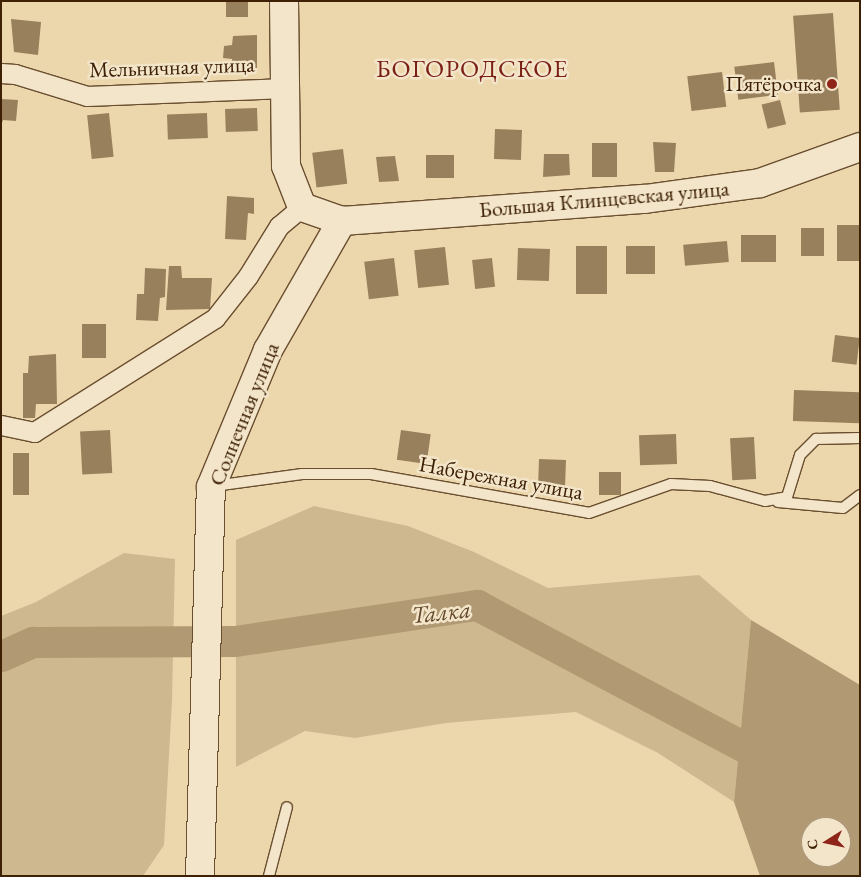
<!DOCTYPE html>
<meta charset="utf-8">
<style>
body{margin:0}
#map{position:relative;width:861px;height:877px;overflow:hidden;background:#ecd7ad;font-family:"EB Garamond",serif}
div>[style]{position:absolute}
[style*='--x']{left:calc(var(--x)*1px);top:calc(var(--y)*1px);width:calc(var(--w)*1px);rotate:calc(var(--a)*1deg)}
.green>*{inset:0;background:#ceb890}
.water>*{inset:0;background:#b19974}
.river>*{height:31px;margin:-15.5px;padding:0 15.5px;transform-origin:15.5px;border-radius:15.5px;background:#b19974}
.building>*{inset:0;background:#98805c;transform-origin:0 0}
.roads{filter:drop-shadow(1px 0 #6a4e2f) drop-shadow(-1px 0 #6a4e2f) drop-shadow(0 1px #6a4e2f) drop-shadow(0 -1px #6a4e2f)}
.lane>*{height:10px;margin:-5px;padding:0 5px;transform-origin:5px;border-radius:5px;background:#f3e5ca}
.street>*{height:19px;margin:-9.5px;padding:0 9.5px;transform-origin:9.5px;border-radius:9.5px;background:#f3e5ca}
.secondary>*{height:28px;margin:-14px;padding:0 14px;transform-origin:14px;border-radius:14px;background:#f3e5ca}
.dots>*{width:14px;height:14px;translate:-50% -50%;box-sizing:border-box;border:2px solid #f3e5ca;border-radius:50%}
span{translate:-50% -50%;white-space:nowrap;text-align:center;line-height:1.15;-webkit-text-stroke:5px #f3e5ca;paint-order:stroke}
.street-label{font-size:22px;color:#3e2105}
.poi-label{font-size:22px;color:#3e2105}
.right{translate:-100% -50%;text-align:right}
.water-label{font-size:24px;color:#604526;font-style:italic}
.quarter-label{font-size:25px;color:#7a1f14;letter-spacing:1px}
.frame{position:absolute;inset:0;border:2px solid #3e2105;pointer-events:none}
.north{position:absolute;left:801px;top:817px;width:50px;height:50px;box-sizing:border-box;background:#f3e5ca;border:1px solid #ab977b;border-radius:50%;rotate:260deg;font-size:14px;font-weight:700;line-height:20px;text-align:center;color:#3e2105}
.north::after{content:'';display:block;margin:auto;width:18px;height:22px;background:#8f2418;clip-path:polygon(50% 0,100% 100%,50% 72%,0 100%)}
</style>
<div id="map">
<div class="green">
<div style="clip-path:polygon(314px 506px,408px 526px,474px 552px,548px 588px,699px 575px,751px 620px,734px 802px,658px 753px,576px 712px,446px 723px,355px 738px,305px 731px,236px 767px,236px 540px)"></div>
<div style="clip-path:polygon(124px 553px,175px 559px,172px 701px,164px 845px,143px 876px,1px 876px,1px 616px,36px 602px)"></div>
</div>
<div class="water">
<div style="clip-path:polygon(evenodd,751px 620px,860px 685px,860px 876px,760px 876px,734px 802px,751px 620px,811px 827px,841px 827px,841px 857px,811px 857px,811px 827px)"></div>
</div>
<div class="river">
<div style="--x:1;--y:656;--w:35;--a:-24"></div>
<div style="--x:33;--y:642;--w:202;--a:-0.3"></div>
<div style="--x:235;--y:641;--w:245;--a:-8.5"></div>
<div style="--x:477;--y:605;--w:341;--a:28"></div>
</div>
<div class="building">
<div style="left:226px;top:1px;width:22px;height:16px"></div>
<div style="left:833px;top:13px;width:97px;height:40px;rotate:86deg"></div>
<div style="clip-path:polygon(11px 19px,41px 22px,38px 55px,14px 52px)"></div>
<div style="clip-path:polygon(257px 35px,257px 68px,233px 68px,232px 59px,223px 58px,224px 46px,232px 45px,233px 36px)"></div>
<div style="left:774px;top:62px;width:33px;height:40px;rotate:83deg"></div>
<div style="left:722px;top:72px;width:35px;height:35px;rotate:83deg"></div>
<div style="clip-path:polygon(1px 99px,18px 100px,16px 121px,3px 120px,1px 126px)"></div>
<div style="left:780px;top:100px;width:25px;height:19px;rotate:76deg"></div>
<div style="left:257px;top:108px;width:23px;height:32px;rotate:88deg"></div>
<div style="left:109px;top:113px;width:44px;height:22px;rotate:84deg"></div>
<div style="left:207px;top:113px;width:25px;height:40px;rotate:88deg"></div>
<div style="left:495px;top:129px;width:27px;height:30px;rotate:2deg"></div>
<div style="clip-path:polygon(653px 142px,676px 143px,674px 172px,655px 172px)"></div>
<div style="left:592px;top:143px;width:25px;height:34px"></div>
<div style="left:343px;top:149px;width:35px;height:31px;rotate:83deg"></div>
<div style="clip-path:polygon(544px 154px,569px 154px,570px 175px,543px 177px)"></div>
<div style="left:454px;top:155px;width:23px;height:28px;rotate:90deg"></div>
<div style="clip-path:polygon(395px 156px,399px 181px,379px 182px,376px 157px)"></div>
<div style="clip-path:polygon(227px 196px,254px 198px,254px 214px,248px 213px,246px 240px,225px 239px)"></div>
<div style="left:860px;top:225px;width:36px;height:23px;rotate:90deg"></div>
<div style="left:801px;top:228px;width:23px;height:28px"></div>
<div style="left:776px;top:235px;width:27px;height:35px;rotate:90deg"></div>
<div style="left:727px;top:241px;width:21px;height:44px;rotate:85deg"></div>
<div style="left:576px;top:246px;width:31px;height:48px"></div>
<div style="left:626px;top:246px;width:29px;height:28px"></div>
<div style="left:445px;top:247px;width:38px;height:31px;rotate:84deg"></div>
<div style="left:518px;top:248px;width:32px;height:32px;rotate:2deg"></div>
<div style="left:394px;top:258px;width:38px;height:30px;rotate:83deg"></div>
<div style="left:492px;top:258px;width:29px;height:20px;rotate:84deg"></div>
<div style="clip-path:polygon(169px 266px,181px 266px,182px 278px,212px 278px,210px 309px,166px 310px)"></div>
<div style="clip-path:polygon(145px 268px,166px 269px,165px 297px,160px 298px,158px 321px,136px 320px,137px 294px,144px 294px)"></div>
<div style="left:82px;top:324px;width:24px;height:34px"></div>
<div style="left:835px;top:335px;width:25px;height:27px;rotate:7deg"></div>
<div style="clip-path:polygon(56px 354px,57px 404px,36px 404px,35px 418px,23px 418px,23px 373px,28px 373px,29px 356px)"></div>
<div style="left:794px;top:390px;width:66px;height:31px;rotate:2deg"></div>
<div style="left:110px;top:430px;width:43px;height:30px;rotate:87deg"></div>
<div style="left:401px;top:430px;width:30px;height:30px;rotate:8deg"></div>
<div style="left:676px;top:434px;width:30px;height:37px;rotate:88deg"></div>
<div style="left:754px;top:437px;width:42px;height:24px;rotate:87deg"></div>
<div style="left:13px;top:453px;width:16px;height:42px"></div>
<div style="left:539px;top:459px;width:27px;height:29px;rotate:2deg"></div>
<div style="left:599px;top:472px;width:22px;height:23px"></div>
</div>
<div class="roads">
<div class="lane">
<div style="--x:214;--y:486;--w:89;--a:-7.8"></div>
<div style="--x:302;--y:474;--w:69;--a:0"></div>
<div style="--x:371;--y:474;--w:221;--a:10.1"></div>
<div style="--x:589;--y:513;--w:87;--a:-19.5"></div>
<div style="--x:671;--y:484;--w:39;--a:3"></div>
<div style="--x:710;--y:486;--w:57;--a:15.3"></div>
<div style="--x:765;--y:501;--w:22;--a:-10"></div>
<div style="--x:787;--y:497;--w:44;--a:-72.8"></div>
<div style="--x:800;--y:455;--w:23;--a:-45"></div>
<div style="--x:816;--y:439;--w:44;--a:-1.3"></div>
<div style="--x:778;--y:502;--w:65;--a:5.3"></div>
<div style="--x:843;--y:508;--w:21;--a:-37"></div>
<div style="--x:269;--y:876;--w:71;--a:-75.4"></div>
</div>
<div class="street">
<div style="--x:1;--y:73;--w:14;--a:4"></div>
<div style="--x:15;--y:74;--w:75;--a:17"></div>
<div style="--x:87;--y:96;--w:199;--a:-2.3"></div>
<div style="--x:1;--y:425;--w:34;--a:12"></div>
<div style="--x:34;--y:432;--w:214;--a:-32.2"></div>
<div style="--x:215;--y:318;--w:53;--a:-51.8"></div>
<div style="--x:248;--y:276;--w:59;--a:-58.2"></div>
<div style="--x:279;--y:226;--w:30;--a:-40"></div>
</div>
<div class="secondary">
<div style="--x:284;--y:1;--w:165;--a:89.3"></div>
<div style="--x:286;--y:166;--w:44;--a:68.7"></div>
<div style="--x:302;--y:207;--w:42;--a:19.3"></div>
<div style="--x:342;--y:221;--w:304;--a:-4.2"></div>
<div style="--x:645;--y:199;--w:116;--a:-7.9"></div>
<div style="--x:760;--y:183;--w:106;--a:-19.8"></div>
<div style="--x:200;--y:876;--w:389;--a:-88.4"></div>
<div style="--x:211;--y:487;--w:148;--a:-67.4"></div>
<div style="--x:268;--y:350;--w:149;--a:-60.2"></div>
</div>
</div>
<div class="dots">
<div style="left:832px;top:84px;background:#8f2418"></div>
</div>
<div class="street-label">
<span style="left:172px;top:67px;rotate:-2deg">Мельничная улица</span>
<span style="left:604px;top:199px;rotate:-5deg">Большая Клинцевская улица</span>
<span style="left:244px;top:414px;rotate:-68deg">Солнечная улица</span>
<span style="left:501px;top:478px;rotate:10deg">Набережная улица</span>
</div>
<div class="poi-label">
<span class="right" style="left:822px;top:84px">Пятёрочка</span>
</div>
<div class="water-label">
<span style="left:441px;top:612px;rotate:-6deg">Талка</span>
</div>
<div class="quarter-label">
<span style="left:472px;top:68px">БОГОРОДСКОЕ</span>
</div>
<div class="frame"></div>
<div class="north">С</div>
</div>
